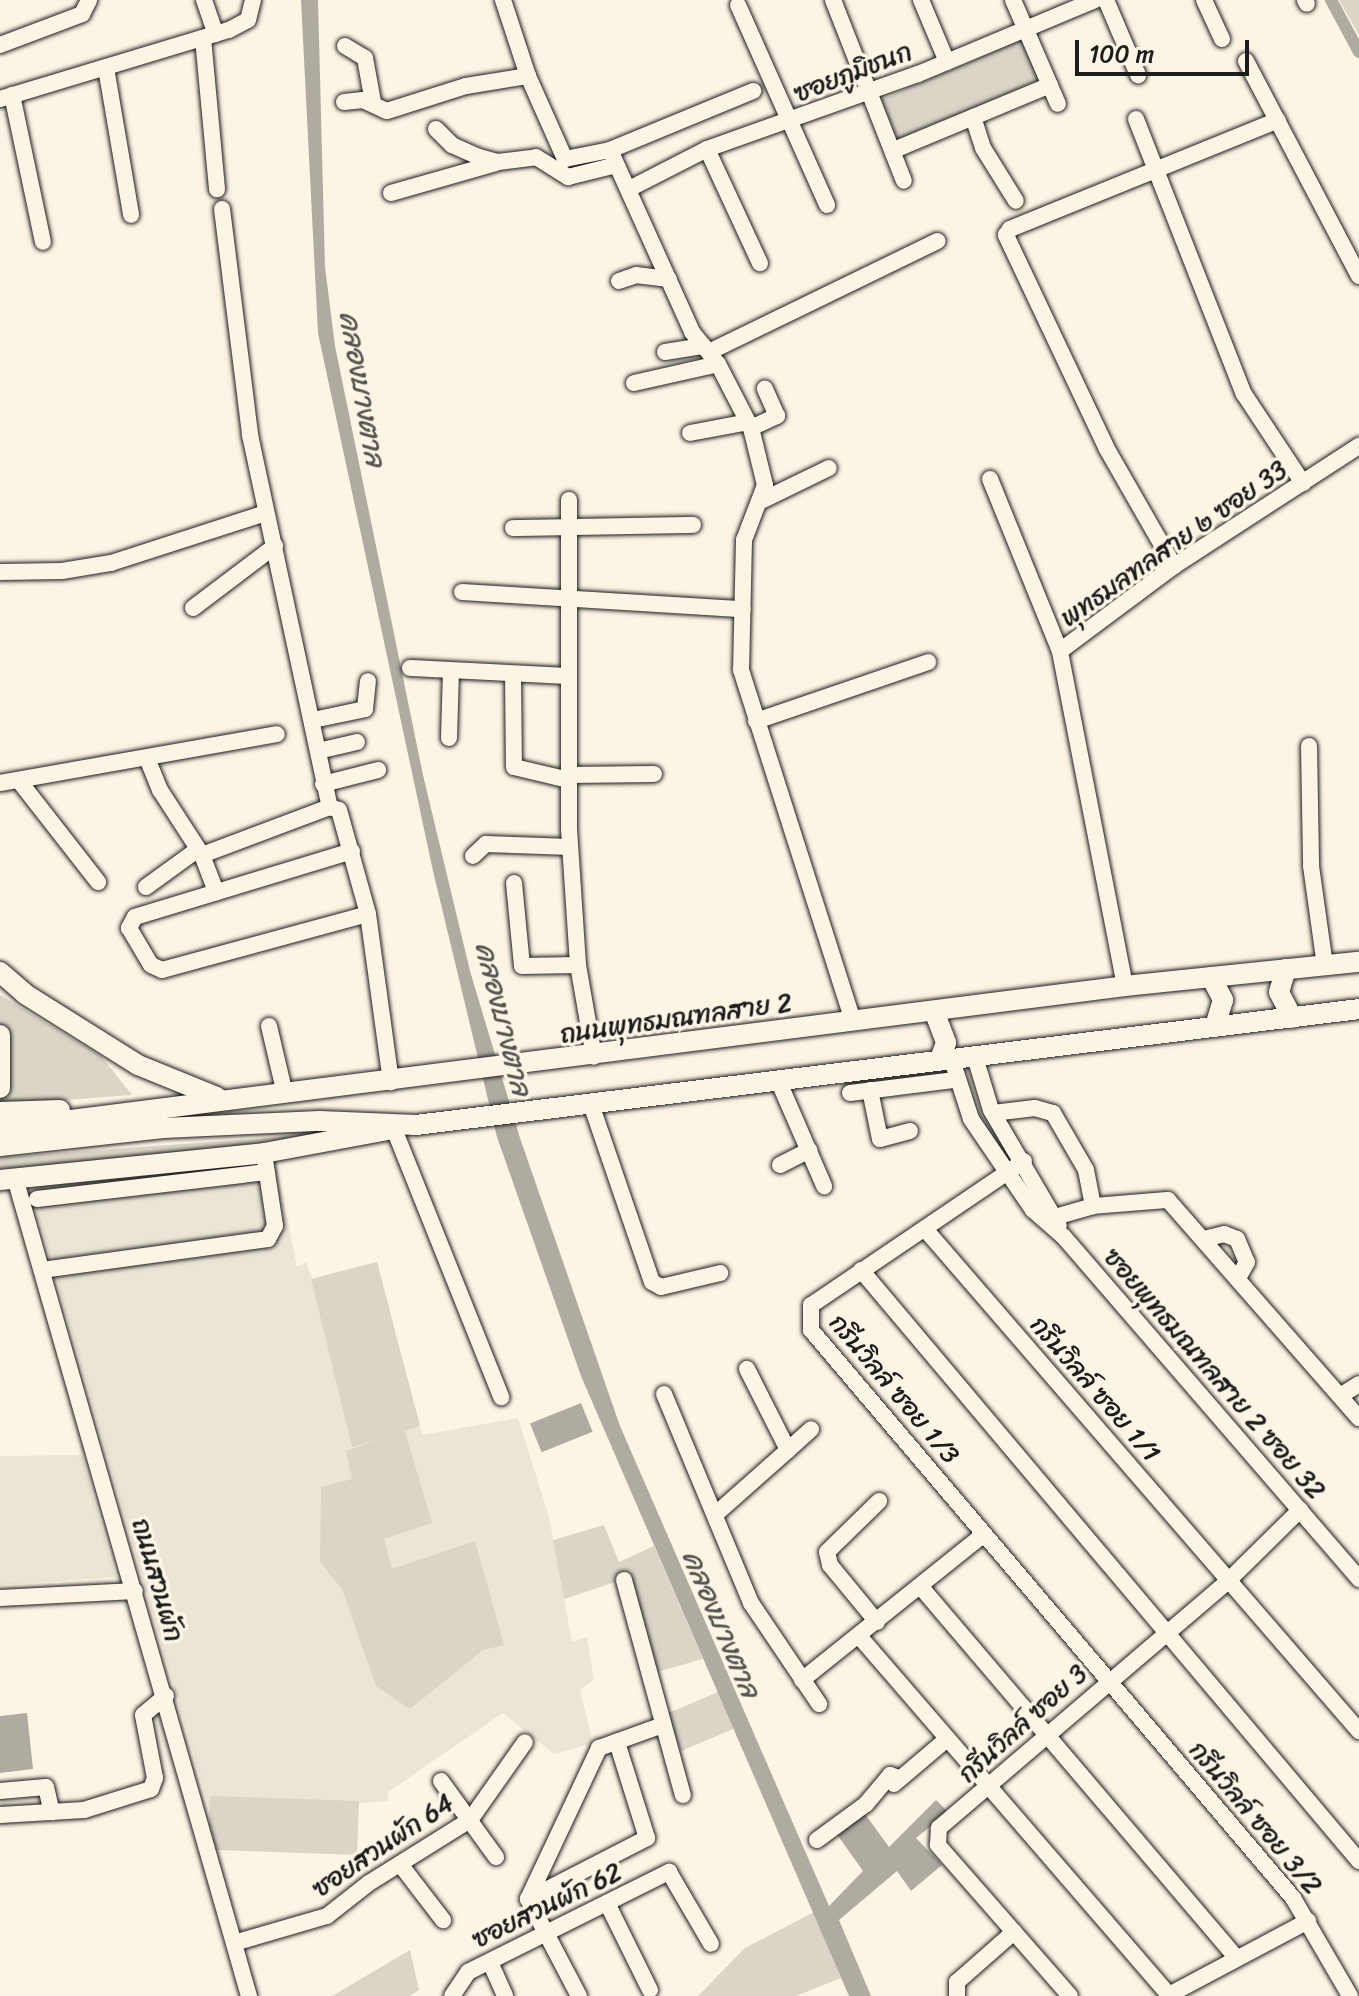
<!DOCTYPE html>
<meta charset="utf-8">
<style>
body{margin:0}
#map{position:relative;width:1359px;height:1996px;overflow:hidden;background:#fcf5e5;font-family:Sriracha,"Playpen Sans Thai",sans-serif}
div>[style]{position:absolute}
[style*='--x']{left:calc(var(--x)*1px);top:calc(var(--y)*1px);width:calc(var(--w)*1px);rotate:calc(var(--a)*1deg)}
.built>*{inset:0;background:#ebe5d6}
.green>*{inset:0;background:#dbd5c8;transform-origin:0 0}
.water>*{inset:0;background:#b0aba1;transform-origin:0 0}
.canal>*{height:12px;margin:-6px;padding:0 6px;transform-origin:6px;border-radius:6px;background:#b0aba1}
.roads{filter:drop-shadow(0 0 2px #1c1c1c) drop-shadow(0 0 2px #1c1c1c)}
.minor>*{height:16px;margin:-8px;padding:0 8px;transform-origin:8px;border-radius:8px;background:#fcf5e5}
.major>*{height:20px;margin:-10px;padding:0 10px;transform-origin:10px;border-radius:10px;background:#fcf5e5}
span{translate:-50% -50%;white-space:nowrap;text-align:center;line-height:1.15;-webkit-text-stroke:7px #fcf5e5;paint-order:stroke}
.street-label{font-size:26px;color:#1c1c1c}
.water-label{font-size:28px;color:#575551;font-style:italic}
.scale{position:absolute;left:1075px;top:40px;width:174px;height:36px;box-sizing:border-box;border:4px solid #1c1c1c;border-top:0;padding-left:10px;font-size:24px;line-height:28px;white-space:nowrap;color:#1c1c1c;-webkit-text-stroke:6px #fcf5e5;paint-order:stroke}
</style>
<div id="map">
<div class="built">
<i style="clip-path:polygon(276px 1162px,297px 1267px,306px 1262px,312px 1279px,377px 1262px,422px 1435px,518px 1418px,549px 1517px,572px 1642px,587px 1637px,594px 1680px,580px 1690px,593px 1743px,554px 1754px,503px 1713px,388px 1792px,388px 1801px,211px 1814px,32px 1195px,40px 1190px)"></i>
<i style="clip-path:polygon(82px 1455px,116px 1577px,0 1585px,0 1456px)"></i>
</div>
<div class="green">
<i style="clip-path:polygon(1339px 0,1359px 0,1359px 35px)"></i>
<i style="left:1024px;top:39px;width:47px;height:156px;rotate:67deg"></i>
<i style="clip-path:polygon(0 995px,101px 1056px,132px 1095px,0 1105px)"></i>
<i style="clip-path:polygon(308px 1135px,308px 1140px,0 1174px,0 1157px)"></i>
<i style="clip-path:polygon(377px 1262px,420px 1426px,405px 1431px,432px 1523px,384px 1539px,392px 1569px,475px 1541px,504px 1645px,483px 1650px,410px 1709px,376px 1686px,342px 1589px,320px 1562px,321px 1487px,352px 1479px,346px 1451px,378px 1440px,352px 1447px,311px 1279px)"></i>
<i style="clip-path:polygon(604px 1525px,619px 1562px,654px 1546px,703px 1659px,646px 1675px,618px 1581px,564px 1599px,553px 1540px)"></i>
<i style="left:718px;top:1692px;width:40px;height:57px;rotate:67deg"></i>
<i style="left:359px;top:1801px;width:54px;height:149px;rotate:92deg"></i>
<i style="clip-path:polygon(814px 1912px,841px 1978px,796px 1996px,698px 1996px,745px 1948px)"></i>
<i style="clip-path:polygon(410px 1950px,419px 1990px,410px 1996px,332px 1996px)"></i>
</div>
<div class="water">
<i style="clip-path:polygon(301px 0,318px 0,325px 267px,335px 346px,423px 775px,470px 971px,520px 1138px,620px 1426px,829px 1906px,863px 1871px,836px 1833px,865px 1814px,889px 1847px,936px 1800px,948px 1812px,916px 1838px,942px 1865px,911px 1891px,897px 1871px,839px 1920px,871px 1996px,849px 1996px,581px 1376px,497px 1137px,433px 871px,318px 333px)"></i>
<i style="left:581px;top:1403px;width:31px;height:55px;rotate:68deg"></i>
<i style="clip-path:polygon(27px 1713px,33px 1769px,0 1773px,0 1716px)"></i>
</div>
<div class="canal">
<i style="--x:1331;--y:0;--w:59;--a:61.7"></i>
</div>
<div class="roads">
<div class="minor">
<i style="--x:204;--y:0;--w:36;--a:71"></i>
<i style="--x:503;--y:0;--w:80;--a:71.8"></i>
<i style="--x:528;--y:76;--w:91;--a:66"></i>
<i style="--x:565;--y:159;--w:46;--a:-11.3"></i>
<i style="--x:610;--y:150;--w:200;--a:65.7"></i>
<i style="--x:692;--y:332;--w:41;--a:50.9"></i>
<i style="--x:718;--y:364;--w:72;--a:62.7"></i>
<i style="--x:751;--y:428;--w:59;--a:76.2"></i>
<i style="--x:765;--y:485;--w:59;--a:110.9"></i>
<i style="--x:744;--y:540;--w:130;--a:91.3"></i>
<i style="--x:741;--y:670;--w:368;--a:72.3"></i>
<i style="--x:833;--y:0;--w:194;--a:68.6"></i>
<i style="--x:921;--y:0;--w:67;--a:67.2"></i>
<i style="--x:1013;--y:0;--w:113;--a:66.6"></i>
<i style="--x:1106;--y:0;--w:82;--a:66.9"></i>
<i style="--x:1204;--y:0;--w:43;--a:65.2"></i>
<i style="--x:1305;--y:0;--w:4;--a:63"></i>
<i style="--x:738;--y:5;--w:219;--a:66"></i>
<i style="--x:203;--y:38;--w:152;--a:84.7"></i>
<i style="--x:0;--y:45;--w:88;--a:-20.7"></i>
<i style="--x:82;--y:14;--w:16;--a:-63"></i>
<i style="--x:345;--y:46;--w:23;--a:31"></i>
<i style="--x:365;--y:58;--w:45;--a:79.7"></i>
<i style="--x:1246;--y:61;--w:243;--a:62.3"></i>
<i style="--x:106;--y:68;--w:149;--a:80.3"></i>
<i style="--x:12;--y:95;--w:150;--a:78.1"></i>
<i style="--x:0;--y:99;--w:239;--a:-16.8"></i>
<i style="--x:229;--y:30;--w:21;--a:-28"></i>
<i style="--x:248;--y:20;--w:21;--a:-76"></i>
<i style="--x:344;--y:102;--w:19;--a:-6"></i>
<i style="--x:363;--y:100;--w:26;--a:25"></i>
<i style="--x:387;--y:111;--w:83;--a:-17.6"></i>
<i style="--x:466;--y:86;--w:63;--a:-9.2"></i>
<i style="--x:973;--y:117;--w:33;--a:72"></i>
<i style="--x:983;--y:148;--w:62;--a:58.1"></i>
<i style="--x:1136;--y:119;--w:295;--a:68.6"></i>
<i style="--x:1244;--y:394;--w:107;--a:56.5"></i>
<i style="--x:436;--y:129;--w:23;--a:45"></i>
<i style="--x:452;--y:145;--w:30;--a:24"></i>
<i style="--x:479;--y:157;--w:20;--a:15"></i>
<i style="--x:498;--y:162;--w:38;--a:-7"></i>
<i style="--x:536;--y:157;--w:38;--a:32"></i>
<i style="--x:568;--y:177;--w:49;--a:-14"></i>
<i style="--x:707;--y:149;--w:126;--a:65.1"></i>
<i style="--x:610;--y:150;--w:155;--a:-22.4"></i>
<i style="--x:894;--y:150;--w:169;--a:-22.6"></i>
<i style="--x:629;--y:189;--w:88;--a:-27.1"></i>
<i style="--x:707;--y:149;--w:224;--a:-19.6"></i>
<i style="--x:918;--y:74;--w:192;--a:-22.7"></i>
<i style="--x:391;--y:193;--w:109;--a:-15.9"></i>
<i style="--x:222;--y:209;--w:228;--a:82.9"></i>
<i style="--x:250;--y:435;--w:381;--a:77.9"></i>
<i style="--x:619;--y:281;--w:18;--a:-19"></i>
<i style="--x:636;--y:275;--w:33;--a:7"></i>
<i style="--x:665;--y:352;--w:39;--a:-9"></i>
<i style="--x:709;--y:352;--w:254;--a:-25.9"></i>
<i style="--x:634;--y:383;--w:86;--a:-12.7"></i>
<i style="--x:751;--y:428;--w:29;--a:-25"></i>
<i style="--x:777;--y:416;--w:30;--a:-114"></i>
<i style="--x:690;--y:433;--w:59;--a:-10.7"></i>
<i style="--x:990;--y:479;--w:186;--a:67.9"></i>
<i style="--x:569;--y:500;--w:329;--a:90"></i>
<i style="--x:569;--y:829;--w:136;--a:86.2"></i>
<i style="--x:578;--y:965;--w:93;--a:80.1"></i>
<i style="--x:763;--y:500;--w:73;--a:-25.9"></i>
<i style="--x:513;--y:528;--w:180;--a:-1"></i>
<i style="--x:1174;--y:566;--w:135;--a:-119.8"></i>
<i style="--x:1107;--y:449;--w:237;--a:-115.3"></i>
<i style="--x:1006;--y:235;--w:7;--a:-56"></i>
<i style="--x:1010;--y:229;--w:289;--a:-22.1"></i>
<i style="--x:0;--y:572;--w:62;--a:-0.9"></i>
<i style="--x:62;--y:571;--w:50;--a:-9.3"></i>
<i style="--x:111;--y:563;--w:163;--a:-17.9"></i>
<i style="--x:462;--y:592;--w:281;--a:3.5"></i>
<i style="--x:193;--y:608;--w:103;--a:-37.1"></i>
<i style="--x:410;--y:668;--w:159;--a:2.9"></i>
<i style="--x:513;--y:675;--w:92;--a:89.4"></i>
<i style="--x:514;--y:767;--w:57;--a:13.3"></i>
<i style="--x:313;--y:720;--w:53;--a:-11.9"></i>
<i style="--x:365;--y:709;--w:28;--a:-84"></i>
<i style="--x:756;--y:721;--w:182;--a:-18.9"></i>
<i style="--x:449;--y:738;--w:67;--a:-88.3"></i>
<i style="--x:1309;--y:746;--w:120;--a:89"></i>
<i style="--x:1311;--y:866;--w:100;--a:82"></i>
<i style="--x:318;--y:751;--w:40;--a:-13"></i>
<i style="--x:147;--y:758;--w:35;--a:68"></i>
<i style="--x:160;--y:790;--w:77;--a:57.1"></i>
<i style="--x:202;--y:855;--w:40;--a:69"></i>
<i style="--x:569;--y:775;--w:85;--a:-0.7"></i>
<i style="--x:20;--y:782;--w:127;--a:52"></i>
<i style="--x:0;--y:783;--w:281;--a:-10"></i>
<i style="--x:323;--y:784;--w:57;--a:-14.3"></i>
<i style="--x:352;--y:851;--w:227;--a:163.1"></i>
<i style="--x:135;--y:917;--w:13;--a:119"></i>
<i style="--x:129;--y:928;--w:43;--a:59.3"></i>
<i style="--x:151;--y:965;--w:12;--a:24"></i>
<i style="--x:162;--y:970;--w:213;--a:-15.2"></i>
<i style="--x:202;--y:855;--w:137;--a:-20.6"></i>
<i style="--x:330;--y:807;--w:9;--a:18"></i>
<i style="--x:339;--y:810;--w:108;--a:74.4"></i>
<i style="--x:368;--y:914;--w:170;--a:82.2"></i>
<i style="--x:473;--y:856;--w:18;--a:-43"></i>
<i style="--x:486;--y:844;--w:84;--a:2"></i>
<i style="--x:514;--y:883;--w:83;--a:84.5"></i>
<i style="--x:522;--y:966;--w:56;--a:-1"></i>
<i style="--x:146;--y:887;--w:63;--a:-36"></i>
<i style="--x:1125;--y:986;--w:341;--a:-101"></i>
<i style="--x:1060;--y:651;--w:142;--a:-36.7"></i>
<i style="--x:1174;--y:566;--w:221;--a:-33"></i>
<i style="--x:269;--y:1026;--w:70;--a:76.8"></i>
<i style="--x:975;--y:1057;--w:55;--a:73.2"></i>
<i style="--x:991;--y:1110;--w:134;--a:59.6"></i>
<i style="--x:952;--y:1060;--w:62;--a:72.1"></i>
<i style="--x:971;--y:1119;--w:110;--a:55.7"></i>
<i style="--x:1033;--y:1210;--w:41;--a:41.1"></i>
<i style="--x:1064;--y:1237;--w:452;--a:49.2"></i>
<i style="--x:778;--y:1080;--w:116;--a:66.5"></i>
<i style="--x:870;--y:1090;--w:50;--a:78.5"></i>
<i style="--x:880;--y:1139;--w:31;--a:-15"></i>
<i style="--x:850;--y:1093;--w:106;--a:-7.1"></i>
<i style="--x:591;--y:1104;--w:188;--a:71.1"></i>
<i style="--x:652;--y:1282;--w:10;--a:29"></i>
<i style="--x:661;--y:1287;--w:61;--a:-13.3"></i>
<i style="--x:993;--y:1113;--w:42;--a:-6.8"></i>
<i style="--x:1035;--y:1108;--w:19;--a:16"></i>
<i style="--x:1053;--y:1113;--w:66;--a:59.9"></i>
<i style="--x:1086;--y:1170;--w:37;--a:79"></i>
<i style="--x:394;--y:1129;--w:289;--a:68.2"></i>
<i style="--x:1024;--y:1161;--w:257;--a:145.9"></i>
<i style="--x:811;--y:1305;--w:25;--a:90"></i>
<i style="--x:811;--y:1330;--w:745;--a:49.68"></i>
<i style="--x:1293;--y:1898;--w:113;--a:59.8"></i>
<i style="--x:780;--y:1165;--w:33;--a:-27"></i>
<i style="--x:15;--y:1178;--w:851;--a:74.04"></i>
<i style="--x:37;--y:1199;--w:231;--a:-6.7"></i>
<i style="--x:1055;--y:1217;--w:40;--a:-16"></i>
<i style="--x:1093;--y:1206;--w:75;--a:-4.6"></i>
<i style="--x:1168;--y:1200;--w:290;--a:48.8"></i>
<i style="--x:925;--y:1229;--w:664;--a:49.16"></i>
<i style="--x:1204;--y:1239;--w:21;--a:-14"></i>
<i style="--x:1224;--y:1234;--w:14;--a:21"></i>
<i style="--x:1237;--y:1239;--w:25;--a:67"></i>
<i style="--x:1247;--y:1262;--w:18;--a:119"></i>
<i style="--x:42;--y:1270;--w:228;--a:-7.8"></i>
<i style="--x:268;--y:1239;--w:15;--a:-62"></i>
<i style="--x:275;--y:1226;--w:74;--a:-98.6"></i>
<i style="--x:861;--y:1270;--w:773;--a:49.88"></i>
<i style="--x:664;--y:1394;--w:226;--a:67.4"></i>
<i style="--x:751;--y:1603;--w:122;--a:56"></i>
<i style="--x:1340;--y:1396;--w:22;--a:-32"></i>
<i style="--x:788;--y:1450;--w:31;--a:-42"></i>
<i style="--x:717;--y:1513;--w:95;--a:-41.6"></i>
<i style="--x:788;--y:1450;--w:91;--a:-116.8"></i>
<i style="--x:624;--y:1580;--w:223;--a:74.7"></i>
<i style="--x:920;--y:1586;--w:489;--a:49.6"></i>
<i style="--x:0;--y:1598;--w:135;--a:-3"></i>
<i style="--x:877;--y:1622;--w:74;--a:-129.5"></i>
<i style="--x:830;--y:1565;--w:13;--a:-103"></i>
<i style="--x:827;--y:1552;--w:73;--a:-44.4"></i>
<i style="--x:859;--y:1636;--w:474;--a:49.2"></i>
<i style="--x:802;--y:1680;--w:233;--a:-38.7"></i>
<i style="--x:441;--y:1781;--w:94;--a:54.1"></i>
<i style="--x:894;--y:1784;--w:70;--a:-40.3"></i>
<i style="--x:0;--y:1791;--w:46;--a:-5"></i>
<i style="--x:46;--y:1787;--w:26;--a:77"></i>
<i style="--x:0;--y:1815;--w:84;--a:-3.4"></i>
<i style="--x:84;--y:1810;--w:70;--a:-17.4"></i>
<i style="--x:151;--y:1789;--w:12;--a:-70"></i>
<i style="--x:155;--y:1778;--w:64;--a:-100.8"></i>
<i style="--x:143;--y:1715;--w:30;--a:-40"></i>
<i style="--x:817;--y:1840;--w:61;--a:-36.3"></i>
<i style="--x:866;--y:1804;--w:38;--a:-50"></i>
<i style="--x:890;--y:1775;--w:9;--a:18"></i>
<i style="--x:400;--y:1864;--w:71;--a:52.5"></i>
<i style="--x:528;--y:1899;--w:134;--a:-27.1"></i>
<i style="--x:647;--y:1838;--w:101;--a:-107.4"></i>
<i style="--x:607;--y:1903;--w:97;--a:63.7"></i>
<i style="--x:234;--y:1943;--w:97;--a:-16.2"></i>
<i style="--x:327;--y:1916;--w:53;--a:-38.2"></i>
<i style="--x:369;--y:1883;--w:119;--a:-32"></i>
<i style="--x:470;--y:1820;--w:95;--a:-54.8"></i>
<i style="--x:490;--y:1962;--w:37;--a:66"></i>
<i style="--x:452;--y:1996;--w:29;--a:-56"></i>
<i style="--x:468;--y:1972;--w:225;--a:-26.5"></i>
<i style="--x:669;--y:1872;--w:83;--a:59.7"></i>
<i style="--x:579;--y:1996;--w:110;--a:-117.7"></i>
<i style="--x:528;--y:1899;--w:167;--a:-64.8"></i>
<i style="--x:599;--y:1748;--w:65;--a:-19.8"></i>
<i style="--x:957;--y:1996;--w:14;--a:-90"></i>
<i style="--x:957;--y:1982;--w:76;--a:-41.3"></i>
<i style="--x:1070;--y:1996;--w:201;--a:-131.2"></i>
<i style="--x:938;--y:1845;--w:17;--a:-87"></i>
<i style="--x:939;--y:1828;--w:382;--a:-40.5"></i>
<i style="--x:1229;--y:1580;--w:100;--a:-44.6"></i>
<i style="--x:1167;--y:1996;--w:160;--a:-28"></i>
</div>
<div class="major">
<i style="--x:1286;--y:969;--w:24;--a:107"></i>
<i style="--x:1279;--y:992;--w:29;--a:63"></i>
<i style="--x:0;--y:972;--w:33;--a:41"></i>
<i style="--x:25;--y:994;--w:133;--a:32.1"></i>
<i style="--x:138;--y:1065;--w:85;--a:22.1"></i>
<i style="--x:1211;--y:977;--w:26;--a:62"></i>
<i style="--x:1223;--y:1000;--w:28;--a:107"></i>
<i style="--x:934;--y:1011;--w:34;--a:69"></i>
<i style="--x:946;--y:1043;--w:19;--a:111"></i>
<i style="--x:0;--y:1035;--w:53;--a:90"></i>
<i style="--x:0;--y:1112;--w:60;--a:-1.9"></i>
<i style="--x:0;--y:1129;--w:1134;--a:-7.24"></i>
<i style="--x:1125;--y:986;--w:235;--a:-5.9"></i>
<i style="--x:0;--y:1146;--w:164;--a:-6.3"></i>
<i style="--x:163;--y:1128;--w:157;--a:-2.6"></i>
<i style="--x:320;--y:1121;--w:96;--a:2.4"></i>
<i style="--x:416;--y:1125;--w:950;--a:-7.01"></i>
<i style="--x:0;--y:1180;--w:265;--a:-5.8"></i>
<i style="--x:264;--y:1153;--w:126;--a:-10.5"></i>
</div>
</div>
<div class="street-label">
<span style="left:853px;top:73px;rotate:-21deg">ซอยภูมิชนก</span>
<span style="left:1174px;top:544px;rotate:-35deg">พุทธมลฑลสาย ๒ ซอย 33</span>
<span style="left:676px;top:1019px;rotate:-8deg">ถนนพุทธมณฑลสาย 2</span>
<span style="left:1214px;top:1374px;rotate:49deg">ซอยพุทธมณฑลสาย 2 ซอย 32</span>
<span style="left:894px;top:1389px;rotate:50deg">กรีนวิลล์ ซอย 1/3</span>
<span style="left:1095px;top:1389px;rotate:49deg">กรีนวิลล์ ซอย 1/1</span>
<span style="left:157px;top:1580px;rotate:74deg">ถนนสวนผัก</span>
<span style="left:1023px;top:1724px;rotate:-42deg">กรีนวิลล์ ซอย 3</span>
<span style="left:1255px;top:1818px;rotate:50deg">กรีนวิลล์ ซอย 3/2</span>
<span style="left:383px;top:1846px;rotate:-34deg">ซอยสวนผัก 64</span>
<span style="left:547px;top:1906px;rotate:-26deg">ซอยสวนผัก 62</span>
</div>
<div class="water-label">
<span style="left:362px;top:389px;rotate:80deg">คลองบางตาล</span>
<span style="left:503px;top:1019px;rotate:76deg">คลองบางตาล</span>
<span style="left:721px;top:1624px;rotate:67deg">คลองบางตาล</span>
</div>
<div class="scale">100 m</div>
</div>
